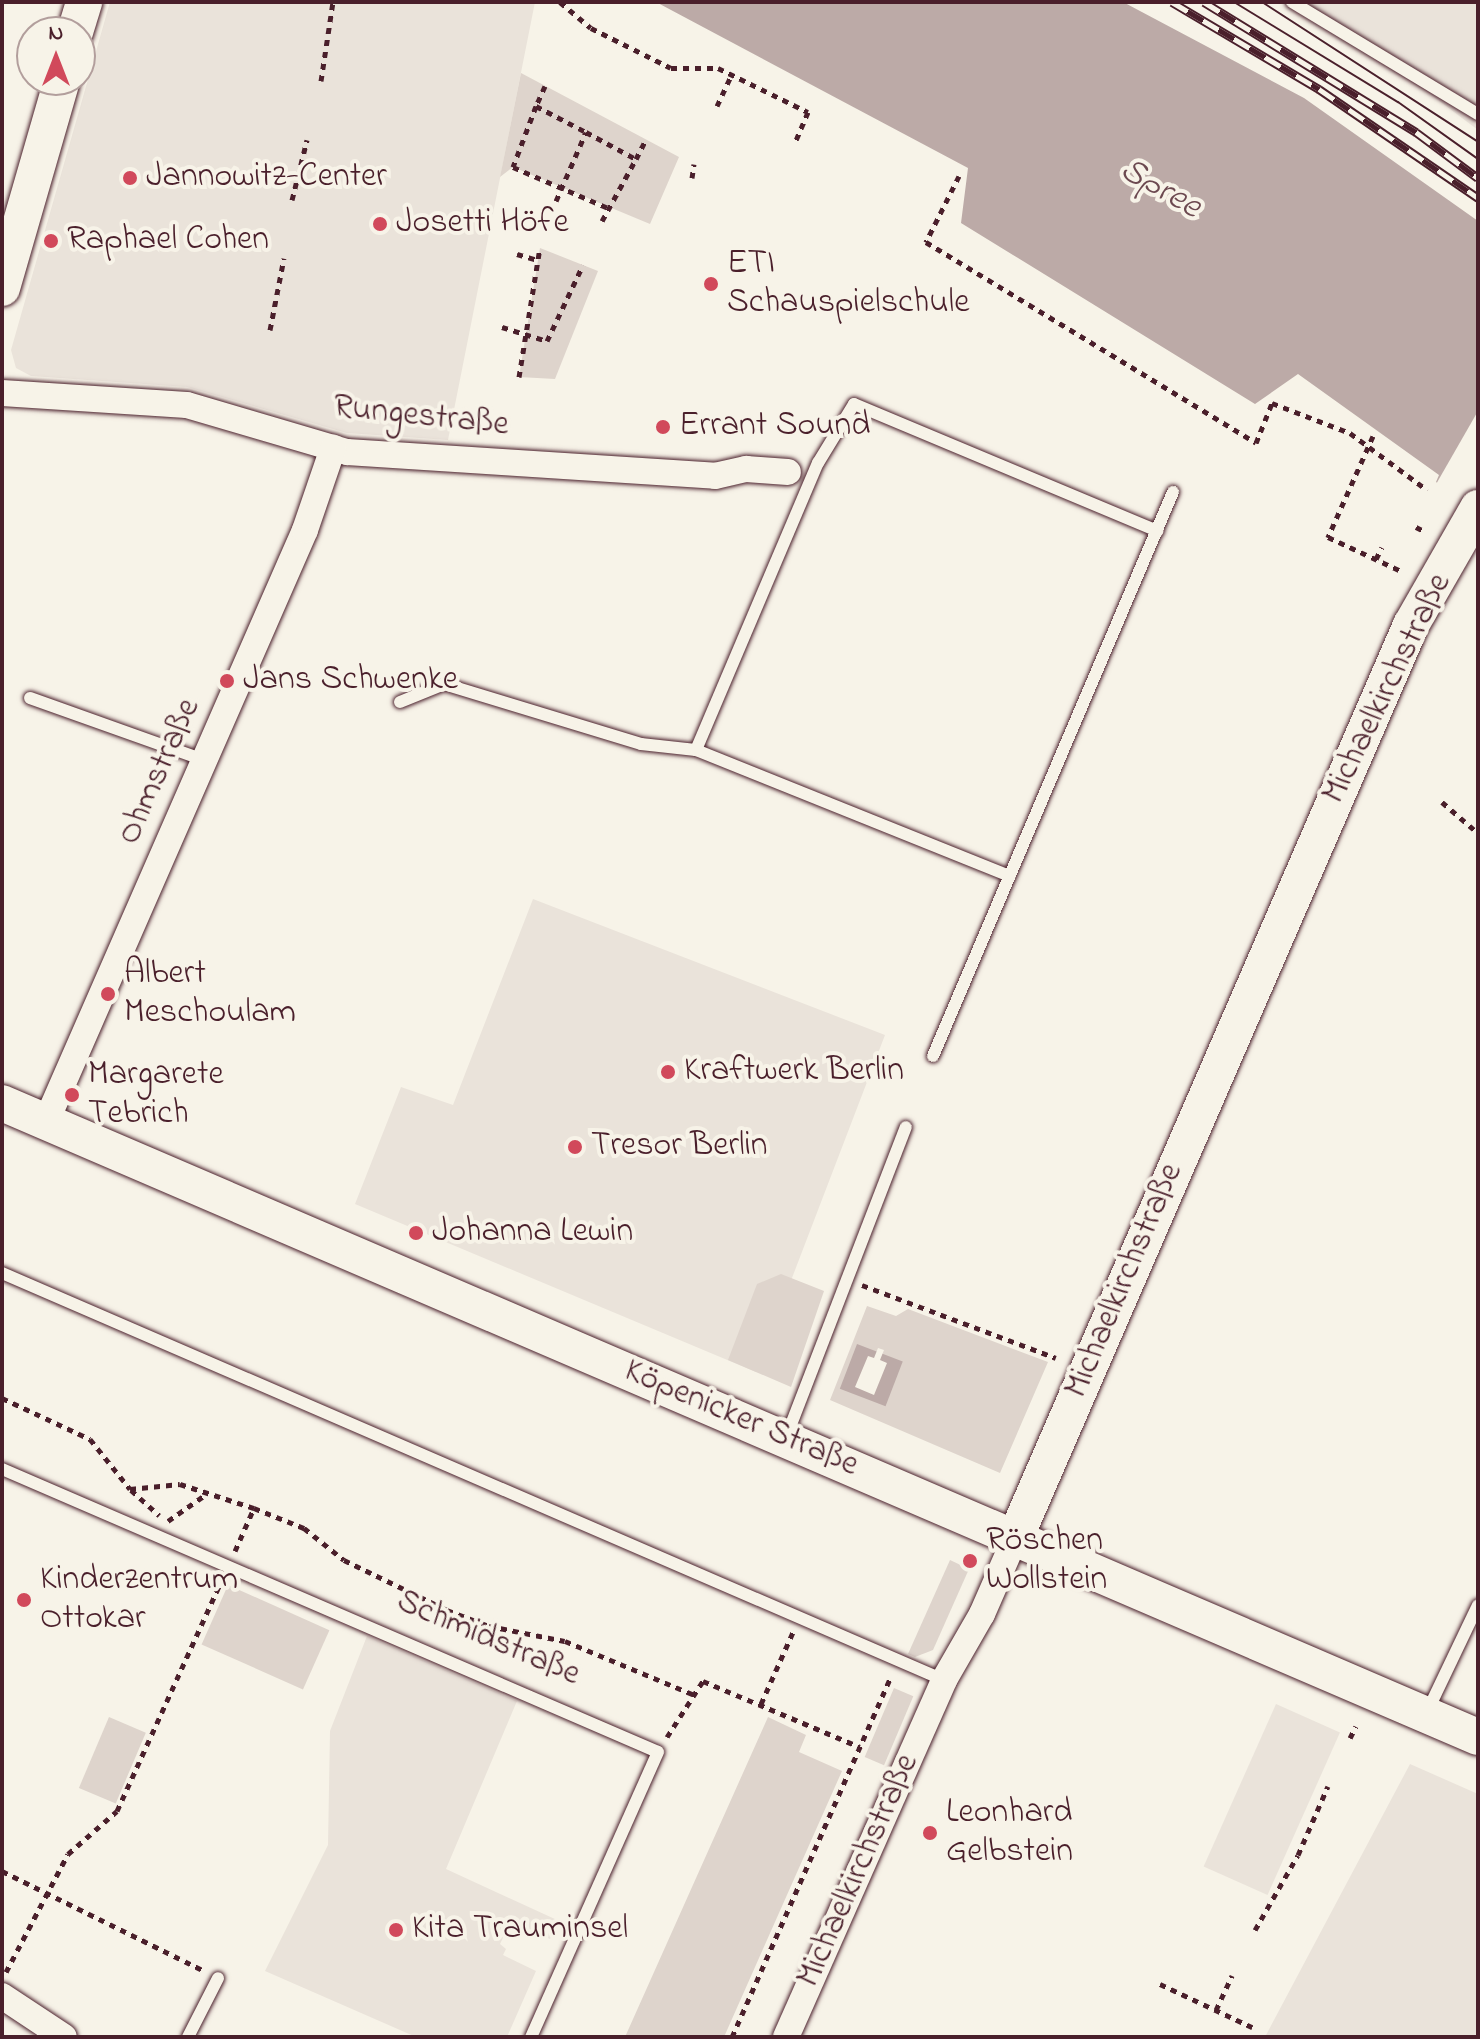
<!DOCTYPE html>
<meta charset="utf-8">
<style>
body{margin:0}
#map{position:relative;width:1480px;height:2039px;overflow:hidden;background:#f7f3e8;font-family:"Indie Flower",sans-serif}
div>[style]{position:absolute}
[style*='--x']{left:calc(var(--x)*1px);top:calc(var(--y)*1px);width:calc(var(--w)*1px);rotate:calc(var(--a)*1deg)}
.built>*{inset:0;background:#eae3da;transform-origin:0 0}
.green>*{inset:0;background:#ded4cc;transform-origin:0 0}
.water>*{inset:0;background:#bcaaa7;transform-origin:0 0}
.pier>*{inset:0;background:#f7f3e8}
.path>*{height:5px;margin-top:-2.5px;transform-origin:0;background:repeating-linear-gradient(90deg,#4a1f2b 0 6px,transparent 0 12px)}
.roads{filter:drop-shadow(0 0 2px #4a1f2b) drop-shadow(0 0 2px #4a1f2b)}
.lane>*{height:12px;margin:-6px;padding:0 6px;transform-origin:6px;border-radius:6px;background:#f7f3e8}
.street>*{height:26px;margin:-13px;padding:0 13px;transform-origin:13px;border-radius:13px;background:#f7f3e8}
.secondary>*{height:36px;margin:-18px;padding:0 18px;transform-origin:18px;border-radius:18px;background:#f7f3e8}
.tram>*{height:2px;margin:-1px;padding:0 1px;transform-origin:1px;border-radius:1px;background:#4a1f2b}
.rail>*{height:9px;margin-top:-4.5px;transform-origin:0;background:repeating-linear-gradient(90deg,#f7f3e8 0 18px,#4a1f2b 0 36px);box-sizing:border-box;border-block:2px solid #4a1f2b}
.dots>*{width:22px;height:22px;translate:-50% -50%;box-sizing:border-box;border:4px solid #f7f3e8;border-radius:50%}
span{translate:-50% -50%;white-space:nowrap;text-align:center;line-height:1.15;-webkit-text-stroke:8px #f7f3e8;paint-order:stroke}
.poi-label{font-size:34px;color:#4a1f2b}
.left{translate:0 -50%;text-align:left}
.street-label{font-size:34px;color:#4a1f2b}
.water-label{font-size:36px;color:#6c4950;font-style:italic}
.frame{position:absolute;inset:0;border:4px solid #4a1f2b;pointer-events:none}
.north{position:absolute;left:16px;top:16px;width:80px;height:80px;box-sizing:border-box;background:#f7f3e8;border:2px solid #b29e9c;border-radius:50%;rotate:0deg;font-size:22px;font-weight:700;line-height:32px;text-align:center;color:#4a1f2b}
.north::after{content:'';display:block;margin:auto;width:28px;height:36px;background:#d1495b;clip-path:polygon(50% 0,100% 100%,50% 72%,0 100%)}
</style>
<div id="map">
<div class="built">
<i style="clip-path:polygon(110px 2px,535px 2px,448px 440px,347px 433px,187px 387px,31px 376px,16px 368px,11px 350px)"></i>
<i style="clip-path:polygon(1281px 2px,1478px 2px,1478px 130px,1426px 91px)"></i>
<i style="clip-path:polygon(533px 899px,885px 1035px,756px 1372px,355px 1204px,401px 1087px,453px 1105px)"></i>
<i style="clip-path:polygon(367px 1636px,517px 1701px,446px 1869px,557px 1920px,550px 1939px,511px 1921px,500px 1944px,506px 1949px,503px 1955px,536px 1971px,507px 2037px,416px 2037px,265px 1971px,328px 1845px,330px 1731px)"></i>
<i style="left:1276px;top:1704px;width:70px;height:178px;rotate:24deg"></i>
<i style="clip-path:polygon(1410px 1764px,1478px 1794px,1478px 2037px,1265px 2037px)"></i>
</div>
<div class="green">
<i style="clip-path:polygon(521px 73px,679px 157px,650px 224px,513px 167px,500px 177px)"></i>
<i style="clip-path:polygon(540px 248px,598px 271px,555px 379px,519px 377px)"></i>
<i style="clip-path:polygon(781px 1274px,824px 1291px,791px 1387px,728px 1360px,757px 1284px)"></i>
<i style="clip-path:polygon(867px 1306px,896px 1316px,908px 1309px,1048px 1362px,1000px 1473px,830px 1400px)"></i>
<i style="clip-path:polygon(950px 1560px,969px 1569px,933px 1650px,915px 1657px,908px 1654px)"></i>
<i style="left:228px;top:1585px;width:111px;height:65px;rotate:24deg"></i>
<i style="left:894px;top:1688px;width:21px;height:75px;rotate:23deg"></i>
<i style="left:109px;top:1717px;width:40px;height:77px;rotate:23deg"></i>
<i style="clip-path:polygon(768px 1717px,806px 1735px,799px 1752px,842px 1771px,724px 2037px,625px 2037px)"></i>
</div>
<div class="water">
<i style="clip-path:polygon(656px 2px,1123px 2px,1304px 98px,1478px 221px,1478px 513px,1436px 482px,1439px 475px,1298px 374px,1255px 404px,961px 223px,968px 168px)"></i>
<i style="left:857px;top:1344px;width:49px;height:48px;rotate:21deg"></i>
</div>
<div class="pier">
<i style="clip-path:polygon(1478px 411px,1478px 517px,1435px 486px)"></i>
<i style="clip-path:polygon(878px 1348px,884px 1350px,880px 1360px,887px 1363px,874px 1395px,855px 1387px,868px 1356px,874px 1358px)"></i>
</div>
<div class="path">
<i style="--x:560;--y:2;--w:40;--a:40"></i>
<i style="--x:591;--y:28;--w:89;--a:26.6"></i>
<i style="--x:671;--y:68;--w:47;--a:0"></i>
<i style="--x:718;--y:68;--w:100;--a:26.1"></i>
<i style="--x:808;--y:112;--w:34;--a:113"></i>
<i style="--x:321;--y:81;--w:80;--a:-81.4"></i>
<i style="--x:545;--y:86;--w:22;--a:114"></i>
<i style="--x:536;--y:106;--w:56;--a:27.5"></i>
<i style="--x:586;--y:132;--w:57;--a:28.4"></i>
<i style="--x:636;--y:159;--w:22;--a:-63"></i>
<i style="--x:536;--y:106;--w:65;--a:110.7"></i>
<i style="--x:513;--y:167;--w:103;--a:23.3"></i>
<i style="--x:717;--y:106;--w:35;--a:-65"></i>
<i style="--x:959;--y:176;--w:74;--a:116.6"></i>
<i style="--x:926;--y:242;--w:386;--a:31.3"></i>
<i style="--x:1256;--y:443;--w:43;--a:-68.2"></i>
<i style="--x:1272;--y:403;--w:84;--a:21"></i>
<i style="--x:1350;--y:433;--w:96;--a:36.5"></i>
<i style="--x:692;--y:178;--w:14;--a:-82"></i>
<i style="--x:292;--y:200;--w:62;--a:-76"></i>
<i style="--x:556;--y:201;--w:75;--a:-66.5"></i>
<i style="--x:602;--y:221;--w:71;--a:-61.3"></i>
<i style="--x:517;--y:254;--w:22;--a:16"></i>
<i style="--x:502;--y:327;--w:47;--a:17.3"></i>
<i style="--x:547;--y:341;--w:84;--a:-64.7"></i>
<i style="--x:270;--y:330;--w:73;--a:-79"></i>
<i style="--x:519;--y:377;--w:131;--a:-80.8"></i>
<i style="--x:1373;--y:436;--w:111;--a:114"></i>
<i style="--x:1328;--y:537;--w:83;--a:25"></i>
<i style="--x:1416;--y:527;--w:9;--a:27"></i>
<i style="--x:1376;--y:559;--w:13;--a:-63"></i>
<i style="--x:1442;--y:802;--w:48;--a:40.7"></i>
<i style="--x:862;--y:1285;--w:207;--a:20.6"></i>
<i style="--x:2;--y:1398;--w:97;--a:25"></i>
<i style="--x:90;--y:1439;--w:64;--a:51.3"></i>
<i style="--x:130;--y:1489;--w:50;--a:-5.7"></i>
<i style="--x:180;--y:1484;--w:78;--a:18"></i>
<i style="--x:254;--y:1508;--w:54;--a:21.8"></i>
<i style="--x:304;--y:1528;--w:51;--a:38.7"></i>
<i style="--x:344;--y:1560;--w:114;--a:25.9"></i>
<i style="--x:447;--y:1610;--w:45;--a:20.9"></i>
<i style="--x:489;--y:1626;--w:77;--a:11.2"></i>
<i style="--x:565;--y:1641;--w:141;--a:22.6"></i>
<i style="--x:131;--y:1490;--w:38;--a:42"></i>
<i style="--x:168;--y:1521;--w:45;--a:-35.1"></i>
<i style="--x:235;--y:1551;--w:47;--a:-66.2"></i>
<i style="--x:761;--y:1704;--w:79;--a:-66"></i>
<i style="--x:667;--y:1737;--w:67;--a:-57.3"></i>
<i style="--x:703;--y:1681;--w:170;--a:22.8"></i>
<i style="--x:1350;--y:1738;--w:13;--a:-63"></i>
<i style="--x:2;--y:1871;--w:223;--a:26.3"></i>
<i style="--x:1255;--y:1930;--w:86;--a:-60.2"></i>
<i style="--x:1298;--y:1855;--w:75;--a:-66.5"></i>
<i style="--x:6;--y:1972;--w:133;--a:-62.3"></i>
<i style="--x:68;--y:1854;--w:65;--a:-41.3"></i>
<i style="--x:117;--y:1811;--w:252;--a:-65.6"></i>
<i style="--x:1160;--y:1984;--w:102;--a:25.1"></i>
<i style="--x:1216;--y:2010;--w:38;--a:-65"></i>
<i style="--x:732;--y:2037;--w:394;--a:-66.2"></i>
</div>
<div class="roads">
<div class="lane">
<i style="--x:1292;--y:2;--w:217;--a:31.1"></i>
<i style="--x:30;--y:698;--w:185;--a:19.6"></i>
<i style="--x:400;--y:702;--w:48;--a:-22.2"></i>
<i style="--x:444;--y:684;--w:206;--a:16.9"></i>
<i style="--x:641;--y:744;--w:55;--a:6.2"></i>
<i style="--x:696;--y:750;--w:338;--a:21.9"></i>
<i style="--x:696;--y:750;--w:312;--a:-67"></i>
<i style="--x:818;--y:463;--w:69;--a:-58.6"></i>
<i style="--x:854;--y:404;--w:329;--a:22.7"></i>
<i style="--x:933;--y:1056;--w:613;--a:-66.95"></i>
<i style="--x:2;--y:1273;--w:1026;--a:23.37"></i>
<i style="--x:787;--y:1435;--w:330;--a:-68.9"></i>
<i style="--x:2;--y:1469;--w:714;--a:23.34"></i>
<i style="--x:658;--y:1752;--w:312;--a:114"></i>
<i style="--x:1428;--y:1710;--w:116;--a:-64.5"></i>
<i style="--x:188;--y:2037;--w:66;--a:-63"></i>
</div>
<div class="street">
<i style="--x:2;--y:393;--w:185;--a:3.7"></i>
<i style="--x:187;--y:405;--w:167;--a:16.4"></i>
<i style="--x:347;--y:452;--w:369;--a:3.7"></i>
<i style="--x:715;--y:476;--w:32;--a:-13"></i>
<i style="--x:746;--y:469;--w:42;--a:4.1"></i>
<i style="--x:46;--y:1122;--w:646;--a:-66.37"></i>
<i style="--x:305;--y:530;--w:87;--a:-71.1"></i>
<i style="--x:2;--y:1996;--w:74;--a:33.5"></i>
<i style="--x:786;--y:2037;--w:390;--a:-66.1"></i>
<i style="--x:944;--y:1680;--w:76;--a:-60.1"></i>
<i style="--x:982;--y:1614;--w:85;--a:-66.4"></i>
</div>
<div class="secondary">
<i style="--x:75;--y:32;--w:31;--a:-73"></i>
<i style="--x:2;--y:288;--w:216;--a:-73.9"></i>
<i style="--x:2;--y:1103;--w:1606;--a:23.25"></i>
<i style="--x:1016;--y:1536;--w:993;--a:-66.56"></i>
<i style="--x:1411;--y:625;--w:135;--a:-60.2"></i>
</div>
</div>
<div class="tram">
<i style="--x:1234;--y:2;--w:192;--a:31.4"></i>
<i style="--x:1398;--y:102;--w:98;--a:35.5"></i>
<i style="--x:1262;--y:2;--w:257;--a:32.9"></i>
</div>
<div class="rail">
<i style="--x:1172;--y:2;--w:171;--a:30.6"></i>
<i style="--x:1319;--y:89;--w:193;--a:34.4"></i>
<i style="--x:1204;--y:2;--w:249;--a:31.5"></i>
<i style="--x:1416;--y:132;--w:77;--a:36.6"></i>
</div>
<div class="dots">
<i style="left:130px;top:178px;background:#d1495b"></i>
<i style="left:380px;top:224px;background:#d1495b"></i>
<i style="left:51px;top:241px;background:#d1495b"></i>
<i style="left:711px;top:284px;background:#d1495b"></i>
<i style="left:663px;top:427px;background:#d1495b"></i>
<i style="left:227px;top:681px;background:#d1495b"></i>
<i style="left:108px;top:994px;background:#d1495b"></i>
<i style="left:668px;top:1072px;background:#d1495b"></i>
<i style="left:72px;top:1095px;background:#d1495b"></i>
<i style="left:575px;top:1147px;background:#d1495b"></i>
<i style="left:416px;top:1233px;background:#d1495b"></i>
<i style="left:970px;top:1561px;background:#d1495b"></i>
<i style="left:24px;top:1600px;background:#d1495b"></i>
<i style="left:930px;top:1833px;background:#d1495b"></i>
<i style="left:396px;top:1930px;background:#d1495b"></i>
</div>
<div class="poi-label">
<span class="left" style="left:146px;top:178px">Jannowitz-Center</span>
<span class="left" style="left:396px;top:224px">Josetti Höfe</span>
<span class="left" style="left:67px;top:241px">Raphael Cohen</span>
<span class="left" style="left:727px;top:284px">ETI<br>Schauspielschule</span>
<span class="left" style="left:679px;top:427px">Errant Sound</span>
<span class="left" style="left:243px;top:681px">Jans Schwenke</span>
<span class="left" style="left:124px;top:994px">Albert<br>Meschoulam</span>
<span class="left" style="left:684px;top:1072px">Kraftwerk Berlin</span>
<span class="left" style="left:88px;top:1095px">Margarete<br>Tebrich</span>
<span class="left" style="left:591px;top:1147px">Tresor Berlin</span>
<span class="left" style="left:432px;top:1233px">Johanna Lewin</span>
<span class="left" style="left:986px;top:1561px">Röschen<br>Wollstein</span>
<span class="left" style="left:40px;top:1600px">Kinderzentrum<br>Ottokar</span>
<span class="left" style="left:946px;top:1833px">Leonhard<br>Gelbstein</span>
<span class="left" style="left:412px;top:1930px">Kita Trauminsel</span>
</div>
<div class="street-label">
<span style="left:421px;top:417px;rotate:6deg">Rungestraße</span>
<span style="left:1388px;top:689px;rotate:-64deg">Michaelkirchstraße</span>
<span style="left:160px;top:772px;rotate:-66deg">Ohmstraße</span>
<span style="left:1125px;top:1281px;rotate:-67deg">Michaelkirchstraße</span>
<span style="left:741px;top:1419px;rotate:23deg">Köpenicker Straße</span>
<span style="left:488px;top:1639px;rotate:23deg">Schmidstraße</span>
<span style="left:859px;top:1871px;rotate:-66deg">Michaelkirchstraße</span>
</div>
<div class="water-label">
<span style="left:1160px;top:189px;rotate:30deg">Spree</span>
</div>
<div class="frame"></div>
<div class="north">N</div>
</div>
